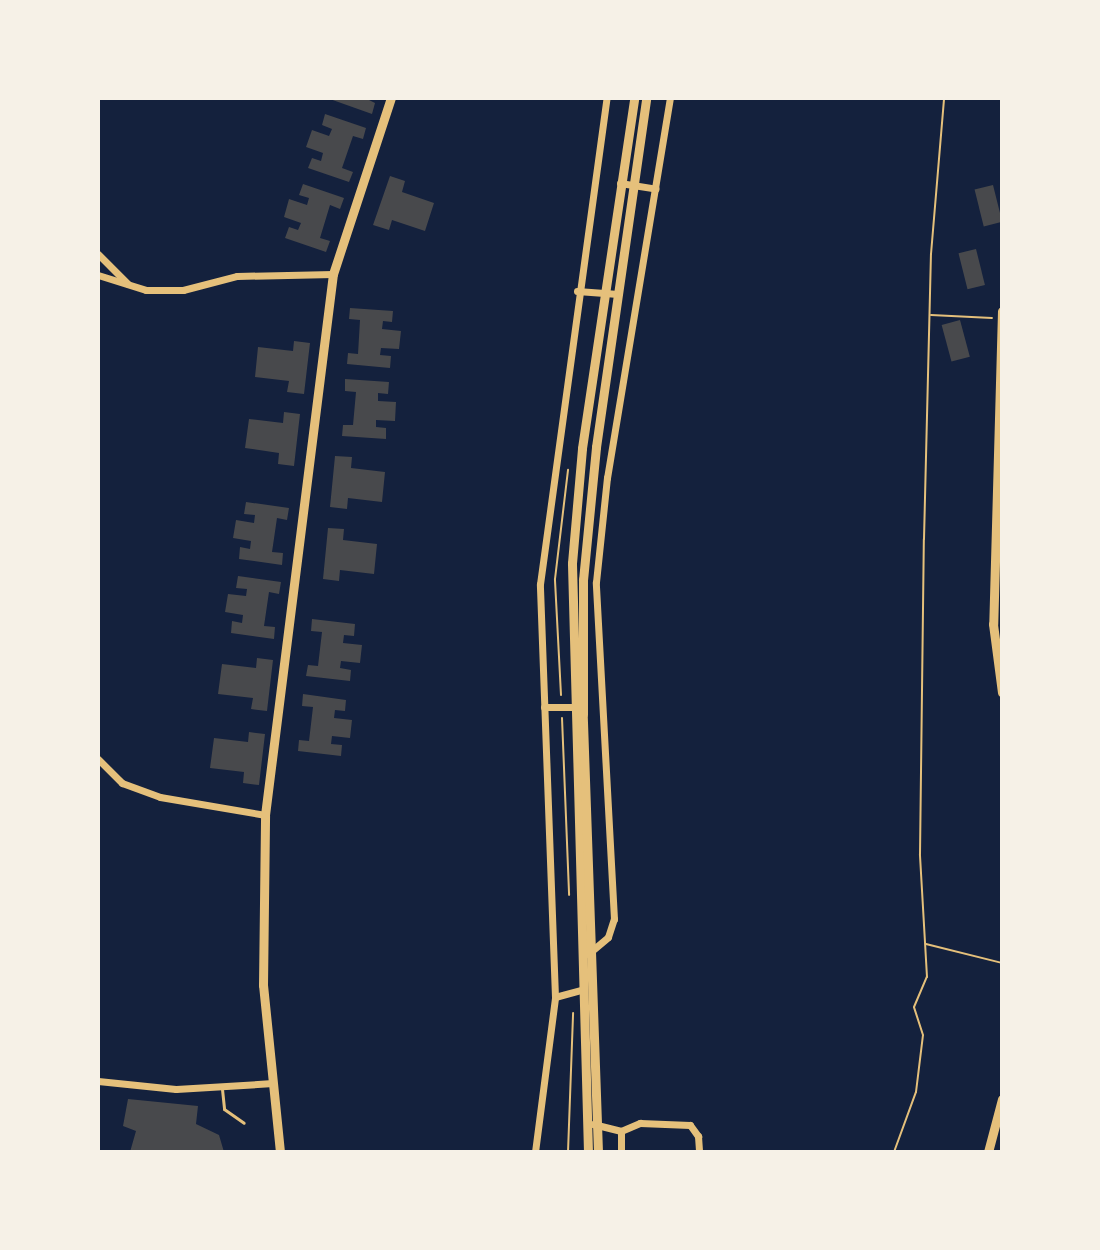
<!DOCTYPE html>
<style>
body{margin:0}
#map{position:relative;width:1100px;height:1250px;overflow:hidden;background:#14213d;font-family:Barlow,sans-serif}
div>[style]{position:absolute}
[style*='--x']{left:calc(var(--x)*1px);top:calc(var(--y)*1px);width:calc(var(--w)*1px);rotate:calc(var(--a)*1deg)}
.building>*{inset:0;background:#48494c;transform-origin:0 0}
.path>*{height:2px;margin:-1px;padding:0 1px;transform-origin:1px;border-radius:1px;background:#e5c07b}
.service>*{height:3px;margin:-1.5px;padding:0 1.5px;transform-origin:1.5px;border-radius:1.5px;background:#e5c07b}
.minor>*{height:7px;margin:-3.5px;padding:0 3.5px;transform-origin:3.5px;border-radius:3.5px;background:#e5c07b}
.tertiary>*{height:9px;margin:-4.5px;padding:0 4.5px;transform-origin:4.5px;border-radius:4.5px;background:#e5c07b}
span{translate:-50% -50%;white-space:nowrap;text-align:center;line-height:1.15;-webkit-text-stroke:6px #f6f1e7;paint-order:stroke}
.frame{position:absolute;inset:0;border:100px solid #f6f1e7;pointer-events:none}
</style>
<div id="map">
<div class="building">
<i style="clip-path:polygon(327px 98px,365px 98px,375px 103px,372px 114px)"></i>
<i style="clip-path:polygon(325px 114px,366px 128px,363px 139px,353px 136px,342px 168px,353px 172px,349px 182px,308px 168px,312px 158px,321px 161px,323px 153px,306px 147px,312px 130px,329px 136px,332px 129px,322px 125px)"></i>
<i style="clip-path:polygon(390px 176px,405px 181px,402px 192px,434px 203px,425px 231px,392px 220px,389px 230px,373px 225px)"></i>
<i style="clip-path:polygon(303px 184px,344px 198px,340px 209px,330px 205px,320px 238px,330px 241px,326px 252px,285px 238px,289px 227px,298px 230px,301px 223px,284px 217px,289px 199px,307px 205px,309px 198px,299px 195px)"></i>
<i style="left:993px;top:185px;width:38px;height:19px;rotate:76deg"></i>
<i style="left:976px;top:249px;width:37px;height:18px;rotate:76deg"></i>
<i style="clip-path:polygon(350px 308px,393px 311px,392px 322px,383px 321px,382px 329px,401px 331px,399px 349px,381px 348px,380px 355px,391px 356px,390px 368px,347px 364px,348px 353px,358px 354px,360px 320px,349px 319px)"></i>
<i style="left:960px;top:320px;width:38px;height:19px;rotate:75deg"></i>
<i style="clip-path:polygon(294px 341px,310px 343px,304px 394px,287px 392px,289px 381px,255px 377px,258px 347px,293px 351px)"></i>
<i style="clip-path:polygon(345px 379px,389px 382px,388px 394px,378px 393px,378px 401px,396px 402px,395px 421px,376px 420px,376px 427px,386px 428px,386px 439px,342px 436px,343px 425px,353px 425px,356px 392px,345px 391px)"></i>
<i style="clip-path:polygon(284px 412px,300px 414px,294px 466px,278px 464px,279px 453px,245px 448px,249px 419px,283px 423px)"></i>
<i style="clip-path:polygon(335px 456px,352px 457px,351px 468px,385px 472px,382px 502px,348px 498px,347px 509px,330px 507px)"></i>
<i style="clip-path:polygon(246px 502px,289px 508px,287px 520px,277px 518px,272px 552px,283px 553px,282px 565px,239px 559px,240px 547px,250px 549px,251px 541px,233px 538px,236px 520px,254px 523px,255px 515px,244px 514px)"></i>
<i style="clip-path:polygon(328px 528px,344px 529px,343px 540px,377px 544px,374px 574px,340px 570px,339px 581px,323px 579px)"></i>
<i style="clip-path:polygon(238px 576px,281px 582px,279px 594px,269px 592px,264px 626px,275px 627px,274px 639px,231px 633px,232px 621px,242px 623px,243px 615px,225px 612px,228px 594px,246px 596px,247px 589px,236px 588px)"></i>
<i style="clip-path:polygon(312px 619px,355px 624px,354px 636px,344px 635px,343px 643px,362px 645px,360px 663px,341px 661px,340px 668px,351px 670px,350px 681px,306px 676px,308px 665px,318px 666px,322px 632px,311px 631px)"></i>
<i style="clip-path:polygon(257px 658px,273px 660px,267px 711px,251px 709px,253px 698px,218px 694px,222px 664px,256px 668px)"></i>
<i style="clip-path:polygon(303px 694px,346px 700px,345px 711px,335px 710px,334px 718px,352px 720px,350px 738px,332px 736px,331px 744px,342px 745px,341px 756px,298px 751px,299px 740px,309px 741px,313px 707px,302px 706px)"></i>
<i style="clip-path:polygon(249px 732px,265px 734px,259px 785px,243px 783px,244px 772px,210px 768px,214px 738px,248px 742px)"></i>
<i style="clip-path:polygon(128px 1099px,198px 1106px,196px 1124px,219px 1135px,224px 1152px,130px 1152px,136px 1131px,123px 1126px)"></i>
</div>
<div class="path">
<i style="--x:931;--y:315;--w:61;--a:2.8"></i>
<i style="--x:561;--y:695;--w:116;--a:-93"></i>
<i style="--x:555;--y:579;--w:110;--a:-83.2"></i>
<i style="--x:562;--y:718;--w:177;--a:87.7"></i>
<i style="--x:926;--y:944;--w:78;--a:14"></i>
<i style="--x:568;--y:1152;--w:139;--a:-87.9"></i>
<i style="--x:894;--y:1152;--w:64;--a:-69.9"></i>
<i style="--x:916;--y:1092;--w:57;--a:-83"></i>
<i style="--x:923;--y:1035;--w:29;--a:-108"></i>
<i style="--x:914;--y:1007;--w:33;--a:-67"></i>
<i style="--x:927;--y:977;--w:123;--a:-93.3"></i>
<i style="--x:920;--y:854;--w:315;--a:-89.3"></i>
<i style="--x:924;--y:539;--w:285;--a:-88.6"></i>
<i style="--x:931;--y:254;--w:157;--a:-85.2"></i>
</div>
<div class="service">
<i style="--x:222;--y:1089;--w:20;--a:84"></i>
<i style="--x:224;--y:1109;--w:24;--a:35"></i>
</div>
<div class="minor">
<i style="--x:620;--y:183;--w:36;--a:9"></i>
<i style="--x:98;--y:254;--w:42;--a:45"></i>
<i style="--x:98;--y:275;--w:50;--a:17.4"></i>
<i style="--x:146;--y:290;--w:37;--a:0"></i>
<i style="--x:183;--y:290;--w:56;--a:-14.5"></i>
<i style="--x:237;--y:276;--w:96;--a:-1.2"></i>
<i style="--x:577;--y:291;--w:41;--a:4.2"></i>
<i style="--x:544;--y:707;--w:37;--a:0"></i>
<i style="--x:98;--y:759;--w:34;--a:45"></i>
<i style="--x:122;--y:783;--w:40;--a:20.2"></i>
<i style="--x:160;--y:797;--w:107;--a:9.7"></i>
<i style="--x:588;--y:954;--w:26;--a:-40"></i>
<i style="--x:608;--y:937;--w:19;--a:-72"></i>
<i style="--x:614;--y:919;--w:337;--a:-93.1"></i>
<i style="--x:596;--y:582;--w:105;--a:-84"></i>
<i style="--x:607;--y:478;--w:385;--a:-80.6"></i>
<i style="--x:555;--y:997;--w:30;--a:-15"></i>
<i style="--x:98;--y:1081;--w:78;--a:5.9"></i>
<i style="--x:176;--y:1089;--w:97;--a:-3.5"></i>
<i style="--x:593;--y:1124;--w:29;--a:14"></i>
<i style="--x:621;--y:1131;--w:21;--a:-23"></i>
<i style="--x:640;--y:1123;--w:50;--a:2.3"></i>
<i style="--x:690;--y:1125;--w:14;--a:54"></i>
<i style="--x:698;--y:1136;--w:16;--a:86"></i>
<i style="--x:621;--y:1131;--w:21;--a:90"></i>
<i style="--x:535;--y:1152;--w:156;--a:-82.6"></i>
<i style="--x:555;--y:997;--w:413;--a:-92.1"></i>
<i style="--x:540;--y:584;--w:491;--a:-82.2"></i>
</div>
<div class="tertiary">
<i style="--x:1002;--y:311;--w:313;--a:91.6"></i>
<i style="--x:993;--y:624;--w:69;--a:82.5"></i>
<i style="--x:280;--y:1152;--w:168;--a:-95.8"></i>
<i style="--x:263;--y:985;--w:170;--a:-89.3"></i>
<i style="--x:265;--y:815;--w:545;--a:-82.84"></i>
<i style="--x:333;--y:274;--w:185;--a:-71.8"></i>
<i style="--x:588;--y:1152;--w:589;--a:-91.56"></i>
<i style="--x:572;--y:563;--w:115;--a:-85"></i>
<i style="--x:582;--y:448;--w:354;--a:-81.5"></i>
<i style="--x:598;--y:1152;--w:438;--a:-92"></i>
<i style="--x:583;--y:714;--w:134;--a:-90"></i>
<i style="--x:583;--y:580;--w:134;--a:-84.4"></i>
<i style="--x:596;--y:447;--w:353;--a:-81.8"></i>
<i style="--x:988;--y:1152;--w:55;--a:-75.2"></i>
</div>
<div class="frame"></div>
</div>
